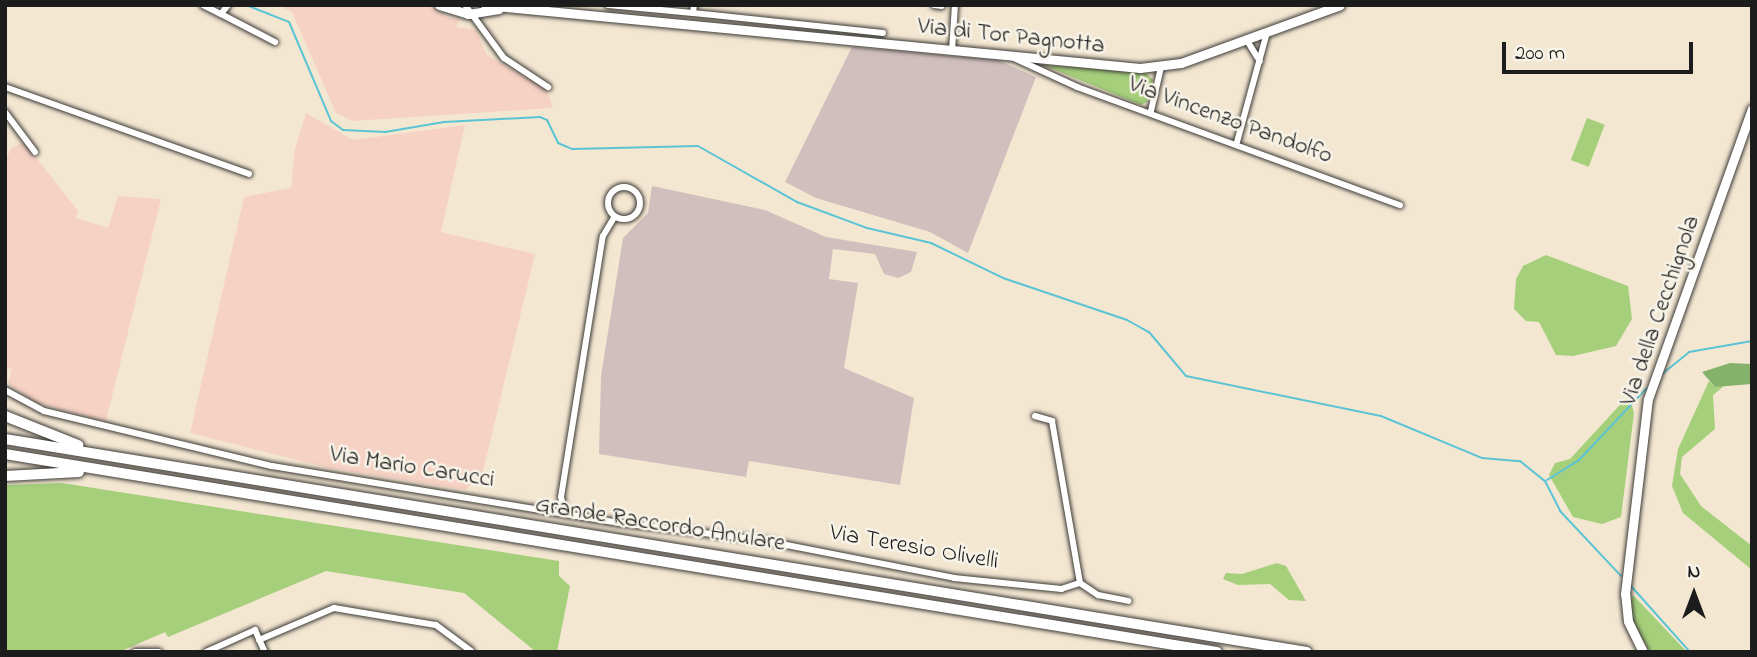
<!DOCTYPE html>
<style>
body{margin:0}
#map{position:relative;width:1757px;height:657px;overflow:hidden;background:#f4e7d2;font-family:"Indie Flower",sans-serif}
div>[style]{position:absolute}
[style*='--x']{left:calc(var(--x)*1px);top:calc(var(--y)*1px);width:calc(var(--w)*1px);rotate:calc(var(--a)*1deg)}
.built>*{inset:0;background:#f6d2c4}
.industrial>*{inset:0;background:#d1bfbe}
.green>*{inset:0;background:#a5cf7b;transform-origin:0 0}
.forest>*{inset:0;background:#84b26b}
.stream>*{height:2px;margin:-1px;padding:0 1px;transform-origin:1px;border-radius:1px;background:#5ac4d4}
.roads{filter:drop-shadow(0 0 2px #3c3a37) drop-shadow(0 0 2px #3c3a37)}
.street>*{height:6px;margin:-3px;padding:0 3px;transform-origin:3px;border-radius:3px;background:#fff}
.street>.ring{margin:-3px;padding:0;box-sizing:content-box;background:none;border:6px solid #fff;border-radius:50%}
.secondary>*{height:9px;margin:-4.5px;padding:0 4.5px;transform-origin:4.5px;border-radius:4.5px;background:#fff}
.highway>*{height:10px;margin:-5px;padding:0 5px;transform-origin:5px;border-radius:5px;background:#fff}
span{translate:-50% -50%;white-space:nowrap;text-align:center;line-height:1.15;-webkit-text-stroke:5px #f7f3e8;paint-order:stroke}
.street-label{font-size:24px;color:#1c1c1c}
.frame{position:absolute;inset:0;border:7px solid #1c1c1c;pointer-events:none}
.north{position:absolute;left:1659px;top:559px;width:70px;height:70px;-webkit-text-stroke:5px #f7f3e8;paint-order:stroke;rotate:0deg;font-size:19px;font-weight:700;line-height:28px;text-align:center;color:#1c1c1c}
.north::after{content:'';display:block;margin:auto;width:24px;height:32px;background:#1c1c1c;clip-path:polygon(50% 0,100% 100%,50% 72%,0 100%)}
.scale{position:absolute;left:1502px;top:42px;width:191px;height:32px;box-sizing:border-box;border:4px solid #1c1c1c;border-top:0;padding-left:9px;font-size:21px;line-height:24px;white-space:nowrap;color:#1c1c1c;-webkit-text-stroke:5px #f7f3e8;paint-order:stroke}
</style>
<div id="map">
<div class="built">
<i style="clip-path:polygon(278px 5px,430px 5px,447px 17px,460px 19px,456px 27px,476px 30px,487px 55px,547px 90px,553px 108px,352px 121px,336px 113px,292px 12px)"></i>
<i style="clip-path:polygon(306px 113px,353px 140px,465px 125px,441px 232px,535px 254px,480px 484px,472px 483px,465px 490px,328px 468px,190px 433px,244px 197px,291px 188px,295px 148px)"></i>
<i style="clip-path:polygon(24px 142px,78px 211px,76px 218px,108px 228px,118px 196px,161px 199px,106px 421px,36px 403px,8px 383px,12px 369px,5px 368px,5px 162px,11px 148px)"></i>
</div>
<div class="industrial">
<i style="clip-path:polygon(852px 47px,998px 60px,1036px 77px,968px 253px,930px 232px,816px 198px,785px 182px)"></i>
<i style="clip-path:polygon(652px 186px,765px 210px,826px 237px,917px 252px,911px 272px,898px 278px,884px 274px,875px 254px,833px 249px,829px 279px,858px 283px,844px 368px,914px 398px,900px 485px,749px 461px,746px 477px,599px 454px,601px 376px,623px 238px,648px 213px)"></i>
</div>
<div class="green">
<i style="clip-path:polygon(1043px 65px,1145px 72px,1153px 80px,1147px 102px,1141px 105px)"></i>
<i style="left:1587px;top:118px;width:19px;height:45px;rotate:21deg"></i>
<i style="clip-path:polygon(1546px 255px,1628px 286px,1632px 319px,1616px 346px,1573px 356px,1556px 355px,1539px 322px,1526px 321px,1514px 309px,1516px 279px,1523px 266px)"></i>
<i style="clip-path:polygon(1709px 381px,1715px 387px,1725px 385px,1713px 395px,1715px 429px,1682px 457px,1680px 474px,1701px 506px,1752px 546px,1752px 570px,1683px 513px,1672px 486px,1678px 449px)"></i>
<i style="clip-path:polygon(1629px 395px,1634px 413px,1621px 517px,1602px 524px,1573px 517px,1549px 475px,1555px 463px,1570px 459px)"></i>
<i style="clip-path:polygon(62px 483px,559px 561px,559px 576px,570px 586px,557px 652px,536px 652px,464px 593px,326px 571px,168px 637px,165px 632px,119px 652px,5px 652px,5px 485px)"></i>
<i style="clip-path:polygon(1277px 563px,1286px 566px,1306px 601px,1289px 600px,1270px 584px,1238px 585px,1223px 579px,1226px 573px,1242px 574px)"></i>
<i style="clip-path:polygon(1633px 595px,1687px 652px,1650px 652px,1634px 626px,1629px 608px)"></i>
</div>
<div class="forest">
<i style="clip-path:polygon(1730px 363px,1752px 364px,1752px 384px,1715px 387px,1702px 372px)"></i>
</div>
<div class="stream">
<i style="--x:246;--y:5;--w:46;--a:21.6"></i>
<i style="--x:289;--y:22;--w:108;--a:67"></i>
<i style="--x:331;--y:121;--w:15;--a:37"></i>
<i style="--x:343;--y:130;--w:42;--a:2.7"></i>
<i style="--x:385;--y:132;--w:60;--a:-9.6"></i>
<i style="--x:444;--y:122;--w:96;--a:-3"></i>
<i style="--x:540;--y:117;--w:8;--a:23"></i>
<i style="--x:547;--y:120;--w:25;--a:64"></i>
<i style="--x:558;--y:143;--w:15;--a:23"></i>
<i style="--x:572;--y:149;--w:126;--a:-1.4"></i>
<i style="--x:698;--y:146;--w:114;--a:29.5"></i>
<i style="--x:797;--y:202;--w:75;--a:20.4"></i>
<i style="--x:867;--y:228;--w:66;--a:13.2"></i>
<i style="--x:931;--y:243;--w:80;--a:25.9"></i>
<i style="--x:1003;--y:278;--w:131;--a:18.7"></i>
<i style="--x:1127;--y:320;--w:25;--a:29"></i>
<i style="--x:1149;--y:332;--w:57;--a:49.9"></i>
<i style="--x:1186;--y:376;--w:199;--a:11.6"></i>
<i style="--x:1381;--y:416;--w:109;--a:22.6"></i>
<i style="--x:1482;--y:458;--w:38;--a:5"></i>
<i style="--x:1520;--y:461;--w:32;--a:39"></i>
<i style="--x:1545;--y:481;--w:34;--a:63"></i>
<i style="--x:1560;--y:511;--w:89;--a:46.8"></i>
<i style="--x:1661;--y:375;--w:36;--a:-39"></i>
<i style="--x:1689;--y:352;--w:64;--a:-9.9"></i>
<i style="--x:1547;--y:480;--w:38;--a:-32"></i>
<i style="--x:1579;--y:460;--w:98;--a:-46.7"></i>
<i style="--x:1631;--y:586;--w:89;--a:48.2"></i>
</div>
<div class="roads">
<div class="street">
<i style="--x:203;--y:5;--w:20;--a:27"></i>
<i style="--x:221;--y:14;--w:11;--a:-52"></i>
<i style="--x:465;--y:5;--w:66;--a:53.7"></i>
<i style="--x:504;--y:58;--w:53;--a:33.4"></i>
<i style="--x:608;--y:5;--w:85;--a:5.4"></i>
<i style="--x:693;--y:13;--w:8;--a:-83"></i>
<i style="--x:934;--y:5;--w:8;--a:7"></i>
<i style="--x:693;--y:13;--w:191;--a:6"></i>
<i style="--x:221;--y:14;--w:61;--a:27.4"></i>
<i style="--x:1246;--y:39;--w:26;--a:58"></i>
<i style="--x:952;--y:51;--w:46;--a:-86.3"></i>
<i style="--x:1014;--y:58;--w:69;--a:24.7"></i>
<i style="--x:1077;--y:87;--w:344;--a:20.1"></i>
<i style="--x:5;--y:87;--w:259;--a:19.6"></i>
<i style="--x:1151;--y:111;--w:45;--a:-77.2"></i>
<i style="--x:5;--y:112;--w:50;--a:53.1"></i>
<i style="--x:1237;--y:142;--w:114;--a:-74.7"></i>
<i class="ring" style="left:608px;top:187px;width:26px;height:26px"></i>
<i style="--x:5;--y:390;--w:44;--a:28.3"></i>
<i style="--x:44;--y:411;--w:235;--a:13.6"></i>
<i style="--x:272;--y:466;--w:354;--a:9.3"></i>
<i style="--x:621;--y:523;--w:141;--a:6.9"></i>
<i style="--x:761;--y:540;--w:197;--a:11.1"></i>
<i style="--x:954;--y:578;--w:108;--a:5.9"></i>
<i style="--x:1061;--y:589;--w:20;--a:-18"></i>
<i style="--x:1080;--y:583;--w:22;--a:34"></i>
<i style="--x:1098;--y:595;--w:31;--a:11"></i>
<i style="--x:1035;--y:416;--w:18;--a:16"></i>
<i style="--x:1052;--y:421;--w:164;--a:80.2"></i>
<i style="--x:564;--y:512;--w:15;--a:-101"></i>
<i style="--x:561;--y:497;--w:264;--a:-80.9"></i>
<i style="--x:603;--y:236;--w:23;--a:-59"></i>
<i style="--x:259;--y:640;--w:82;--a:-23.1"></i>
<i style="--x:334;--y:608;--w:103;--a:9.5"></i>
<i style="--x:436;--y:625;--w:44;--a:36.6"></i>
<i style="--x:135;--y:652;--w:24;--a:0"></i>
<i style="--x:206;--y:652;--w:54;--a:-24.2"></i>
<i style="--x:255;--y:630;--w:24;--a:66"></i>
</div>
<div class="secondary">
<i style="--x:439;--y:5;--w:30;--a:17"></i>
<i style="--x:468;--y:14;--w:31;--a:-9"></i>
<i style="--x:485;--y:5;--w:658;--a:5.49"></i>
<i style="--x:1140;--y:68;--w:41;--a:-7"></i>
<i style="--x:1181;--y:63;--w:169;--a:-20"></i>
<i style="--x:1643;--y:652;--w:34;--a:-116"></i>
<i style="--x:1628;--y:621;--w:27;--a:-96"></i>
<i style="--x:1625;--y:594;--w:196;--a:-83.3"></i>
<i style="--x:1648;--y:399;--w:308;--a:-70.3"></i>
</div>
<div class="highway">
<i style="--x:5;--y:416;--w:79;--a:21.7"></i>
<i style="--x:5;--y:439;--w:1319;--a:9.29"></i>
<i style="--x:5;--y:454;--w:1228;--a:9.28"></i>
<i style="--x:5;--y:476;--w:74;--a:-3.1"></i>
</div>
</div>
<div class="street-label">
<span style="left:1011px;top:37px;rotate:6deg">Via di Tor Pagnotta</span>
<span style="left:1230px;top:121px;rotate:20deg">Via Vincenzo Pandolfo</span>
<span style="left:1661px;top:311px;rotate:-71deg">Via della Cecchignola</span>
<span style="left:412px;top:468px;rotate:9deg">Via Mario Carucci</span>
<span style="left:660px;top:525px;rotate:9deg">Grande Raccordo Anulare</span>
<span style="left:914px;top:548px;rotate:10deg">Via Teresio Olivelli</span>
</div>
<div class="frame"></div>
<div class="north">N</div>
<div class="scale">200 m</div>
</div>
